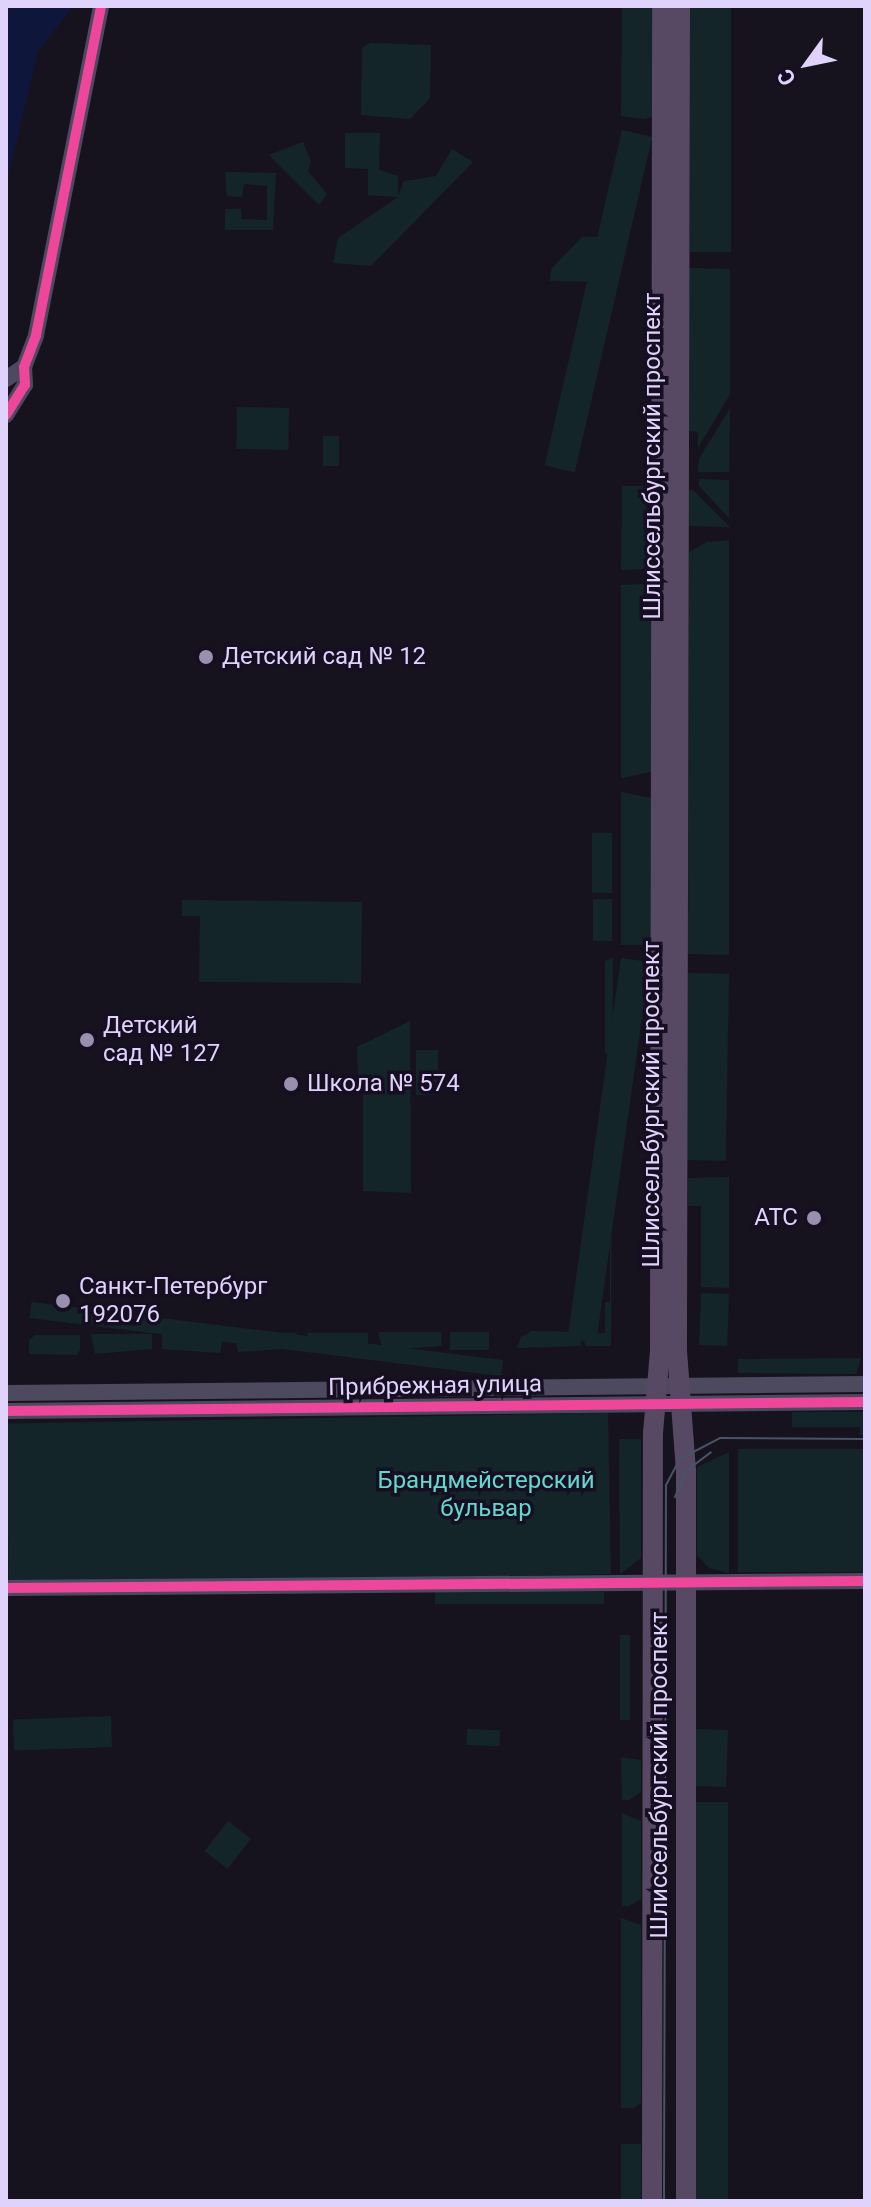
<!DOCTYPE html>
<meta charset="utf-8">
<style>
body{margin:0}
#map{position:relative;width:871px;height:2207px;overflow:hidden;background:#17131e;font-family:Roboto,sans-serif}
div>[style]{position:absolute}
[style*='--x']{left:calc(var(--x)*1px);top:calc(var(--y)*1px);width:calc(var(--w)*1px);rotate:calc(var(--a)*1deg)}
.green>*{inset:0;background:#14252a;transform-origin:0 0}
.water>*{inset:0;background:#0e163b}
.minor>*{height:16px;margin:-8px;padding:0 8px;transform-origin:8px;border-radius:8px;background:#4d495e}
.major>*{height:20px;margin:-10px;padding:0 10px;transform-origin:10px;border-radius:10px;background:#574963}
.tram>*{height:2px;margin:-1px;padding:0 1px;transform-origin:1px;border-radius:1px;background:#475467}
.cycleway>*{height:10px;margin:-5px;padding:0 5px;transform-origin:5px;border-radius:5px;background:#ed469a}
.dots>*{width:22px;height:22px;translate:-50% -50%;box-sizing:border-box;border:4px solid #160f22;border-radius:50%}
span{translate:-50% -50%;white-space:nowrap;text-align:center;line-height:1.15;-webkit-text-stroke:7px #160f22;paint-order:stroke}
.street-label{font-size:24px;color:#dfd3fc}
.poi-label{font-size:24px;color:#dfd3fc}
.left{translate:0 -50%;text-align:left}
.right{translate:-100% -50%;text-align:right}
.park-label{font-size:24px;color:#63d8cf}
.frame{position:absolute;inset:0;border:8px solid #dfd3fc;pointer-events:none}
.north{position:absolute;left:767px;top:24px;width:80px;height:80px;-webkit-text-stroke:6px #160f22;paint-order:stroke;rotate:237deg;font-size:22px;font-weight:700;line-height:32px;text-align:center;color:#dfd3fc}
.north::after{content:'';display:block;margin:auto;width:28px;height:36px;background:#dfd3fc;clip-path:polygon(50% 0,100% 100%,50% 72%,0 100%)}
</style>
<div id="map">
<div class="green">
<i style="clip-path:polygon(622px 6px,652px 6px,652px 117px,644px 119px,621px 116px)"></i>
<i style="left:690px;top:6px;width:41px;height:246px"></i>
<i style="clip-path:polygon(370px 43px,431px 45px,430px 98px,410px 119px,361px 115px,362px 48px)"></i>
<i style="left:622px;top:130px;width:31px;height:344px;rotate:13deg"></i>
<i style="clip-path:polygon(345px 133px,380px 133px,379px 170px,398px 176px,398px 196px,404px 181px,436px 176px,452px 149px,473px 162px,371px 266px,333px 263px,338px 238px,398px 197px,368px 195px,368px 169px,345px 168px)"></i>
<i style="clip-path:polygon(303px 142px,311px 161px,308px 171px,327px 194px,319px 205px,269px 155px)"></i>
<i style="clip-path:polygon(225px 172px,276px 173px,273px 230px,225px 230px,225px 209px,241px 209px,242px 219px,267px 220px,267px 186px,244px 184px,242px 197px,227px 196px)"></i>
<i style="clip-path:polygon(582px 237px,597px 237px,598px 282px,550px 281px,551px 269px)"></i>
<i style="clip-path:polygon(689px 268px,730px 269px,730px 394px,698px 448px,698px 432px,689px 431px)"></i>
<i style="left:237px;top:407px;width:52px;height:42px;rotate:1deg"></i>
<i style="clip-path:polygon(730px 408px,729px 472px,698px 472px,699px 459px)"></i>
<i style="left:323px;top:436px;width:16px;height:30px"></i>
<i style="clip-path:polygon(699px 479px,729px 480px,729px 518px,699px 486px)"></i>
<i style="clip-path:polygon(622px 486px,646px 486px,646px 512px,652px 513px,652px 566px,647px 569px,621px 570px)"></i>
<i style="clip-path:polygon(689px 490px,693px 490px,730px 527px,689px 526px)"></i>
<i style="clip-path:polygon(729px 540px,729px 955px,688px 954px,689px 552px,707px 542px)"></i>
<i style="clip-path:polygon(647px 584px,652px 586px,651px 772px,621px 778px,621px 585px)"></i>
<i style="clip-path:polygon(621px 792px,651px 798px,651px 940px,644px 945px,621px 945px)"></i>
<i style="left:592px;top:833px;width:20px;height:60px"></i>
<i style="left:593px;top:899px;width:19px;height:42px"></i>
<i style="clip-path:polygon(182px 900px,362px 902px,361px 983px,199px 982px,200px 916px,182px 916px)"></i>
<i style="clip-path:polygon(613px 958px,611px 1346px,585px 1346px,584px 1334px,605px 1333px,605px 1302px,610px 1302px,610px 1054px,605px 1054px,605px 961px)"></i>
<i style="left:621px;top:958px;width:29px;height:385px;rotate:8deg"></i>
<i style="left:688px;top:973px;width:41px;height:187px;rotate:1deg"></i>
<i style="clip-path:polygon(410px 1021px,411px 1193px,363px 1191px,363px 1085px,358px 1081px,357px 1047px)"></i>
<i style="left:416px;top:1050px;width:22px;height:45px"></i>
<i style="clip-path:polygon(729px 1177px,729px 1288px,701px 1287px,701px 1206px,688px 1206px,688px 1178px)"></i>
<i style="left:701px;top:1293px;width:28px;height:52px;rotate:2deg"></i>
<i style="clip-path:polygon(532px 1331px,580px 1332px,581px 1346px,517px 1348px,521px 1337px)"></i>
<i style="clip-path:polygon(378px 1332px,441px 1332px,442px 1346px,383px 1350px)"></i>
<i style="left:450px;top:1332px;width:39px;height:18px"></i>
<i style="clip-path:polygon(224px 1333px,220px 1353px,162px 1349px,162px 1334px)"></i>
<i style="clip-path:polygon(234px 1333px,297px 1333px,297px 1348px,238px 1352px)"></i>
<i style="clip-path:polygon(307px 1333px,368px 1333px,368px 1347px,311px 1351px)"></i>
<i style="clip-path:polygon(91px 1334px,152px 1334px,152px 1349px,95px 1354px)"></i>
<i style="clip-path:polygon(35px 1335px,80px 1335px,80px 1350px,77px 1355px,29px 1354px,29px 1340px)"></i>
<i style="clip-path:polygon(861px 1358px,856px 1374px,738px 1373px,738px 1359px)"></i>
<i style="left:503px;top:1360px;width:16px;height:475px;rotate:97deg"></i>
<i style="clip-path:polygon(792px 1412px,865px 1412px,865px 1435px,860px 1435px,860px 1427px,792px 1427px)"></i>
<i style="left:608px;top:1413px;width:161px;height:602px;rotate:89deg"></i>
<i style="clip-path:polygon(619px 1439px,641px 1439px,641px 1558px,620px 1574px)"></i>
<i style="left:865px;top:1449px;width:123px;height:127px;rotate:90deg"></i>
<i style="clip-path:polygon(729px 1452px,729px 1573px,709px 1568px,697px 1555px,697px 1467px)"></i>
<i style="left:604px;top:1592px;width:12px;height:169px;rotate:90deg"></i>
<i style="left:620px;top:1635px;width:10px;height:85px"></i>
<i style="left:111px;top:1716px;width:31px;height:98px;rotate:88deg"></i>
<i style="left:467px;top:1729px;width:33px;height:16px;rotate:2deg"></i>
<i style="left:696px;top:1729px;width:32px;height:57px;rotate:2deg"></i>
<i style="clip-path:polygon(621px 1757px,641px 1760px,641px 1792px,629px 1800px,622px 1800px)"></i>
<i style="left:696px;top:1802px;width:32px;height:399px"></i>
<i style="clip-path:polygon(622px 1813px,641px 1821px,641px 1899px,629px 1906px,622px 1906px)"></i>
<i style="left:228px;top:1821px;width:29px;height:38px;rotate:38deg"></i>
<i style="clip-path:polygon(621px 1918px,641px 1925px,641px 2103px,634px 2108px,621px 2108px)"></i>
<i style="left:621px;top:2144px;width:20px;height:57px"></i>
</div>
<div class="water">
<i style="clip-path:polygon(6px 6px,74px 6px,38px 51px,6px 186px)"></i>
</div>
<div class="minor">
<i style="--x:6;--y:379;--w:22;--a:-34"></i>
<i style="--x:6;--y:415;--w:36;--a:-58"></i>
<i style="--x:25;--y:385;--w:18;--a:-93"></i>
<i style="--x:24;--y:367;--w:34;--a:-69"></i>
<i style="--x:36;--y:335;--w:335;--a:-78.8"></i>
<i style="--x:6;--y:1393;--w:859;--a:-0.6"></i>
<i style="--x:6;--y:1411;--w:859;--a:-0.6"></i>
<i style="--x:6;--y:1588;--w:859;--a:-0.47"></i>
</div>
<div class="major">
<i style="--x:680;--y:6;--w:1345;--a:90.13"></i>
<i style="--x:677;--y:1351;--w:120;--a:85.7"></i>
<i style="--x:686;--y:1471;--w:730;--a:90"></i>
<i style="--x:652;--y:2201;--w:768;--a:-89.93"></i>
<i style="--x:653;--y:1433;--w:82;--a:-85.1"></i>
<i style="--x:660;--y:1351;--w:1345;--a:-89.91"></i>
</div>
<div class="tram">
<i style="--x:675;--y:1497;--w:28;--a:-67"></i>
<i style="--x:686;--y:1471;--w:31;--a:-37"></i>
<i style="--x:664;--y:2201;--w:716;--a:-89.84"></i>
<i style="--x:666;--y:1485;--w:30;--a:-62"></i>
<i style="--x:680;--y:1459;--w:45;--a:-27.7"></i>
<i style="--x:720;--y:1438;--w:145;--a:0.4"></i>
</div>
<div class="cycleway">
<i style="--x:6;--y:415;--w:36;--a:-58"></i>
<i style="--x:25;--y:385;--w:18;--a:-93"></i>
<i style="--x:24;--y:367;--w:34;--a:-69"></i>
<i style="--x:36;--y:335;--w:335;--a:-78.8"></i>
<i style="--x:6;--y:1411;--w:859;--a:-0.6"></i>
<i style="--x:6;--y:1588;--w:859;--a:-0.47"></i>
</div>
<div class="dots">
<i style="left:206px;top:657px;background:#9990ae"></i>
<i style="left:87px;top:1040px;background:#9990ae"></i>
<i style="left:291px;top:1084px;background:#9990ae"></i>
<i style="left:814px;top:1218px;background:#9990ae"></i>
<i style="left:63px;top:1301px;background:#9990ae"></i>
</div>
<div class="street-label">
<span style="left:653px;top:456px;rotate:-90deg">Шлиссельбургский проспект</span>
<span style="left:652px;top:1104px;rotate:-90deg">Шлиссельбургский проспект</span>
<span style="left:435px;top:1386px;rotate:-1deg">Прибрежная улица</span>
<span style="left:660px;top:1775px;rotate:-90deg">Шлиссельбургский проспект</span>
</div>
<div class="poi-label">
<span class="left" style="left:222px;top:657px">Детский сад № 12</span>
<span class="left" style="left:103px;top:1040px">Детский<br>сад № 127</span>
<span class="left" style="left:307px;top:1084px">Школа № 574</span>
<span class="right" style="left:798px;top:1218px">АТС</span>
<span class="left" style="left:79px;top:1301px">Санкт-Петербург<br>192076</span>
</div>
<div class="park-label">
<span style="left:486px;top:1495px">Брандмейстерский<br>бульвар</span>
</div>
<div class="frame"></div>
<div class="north">С</div>
</div>
